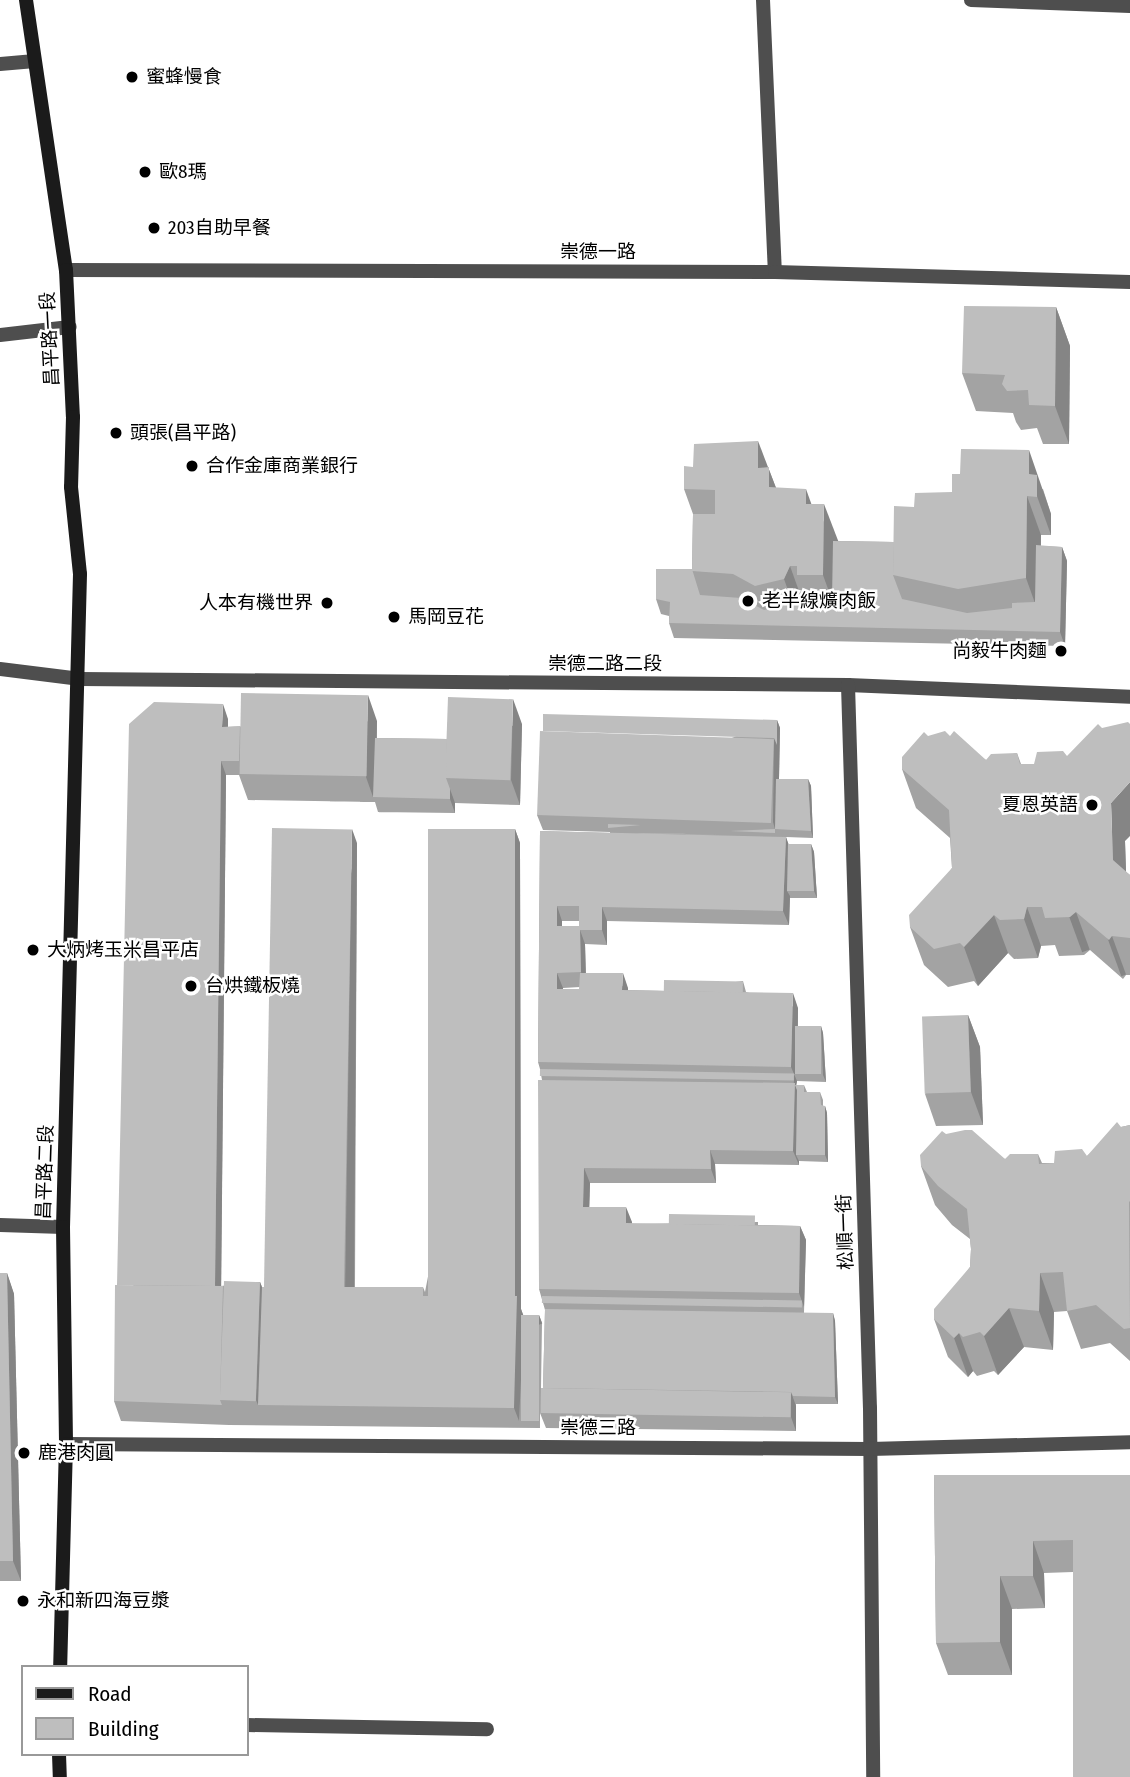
<!DOCTYPE html>
<meta charset="utf-8">
<style>
body{margin:0}
#map{position:relative;width:1130px;height:1777px;overflow:hidden;background:#fff;font-family:"Fira Sans Condensed","Noto Sans TC",sans-serif}
div>[style]{position:absolute}
[style*='--x']{left:calc(var(--x)*1px);top:calc(var(--y)*1px);width:calc(var(--w)*1px);rotate:calc(var(--a)*1deg)}
.street>*{height:14px;margin:-7px;padding:0 7px;transform-origin:7px;border-radius:7px;background:#4e4e4e}
.secondary>*{height:14px;margin:-7px;padding:0 7px;transform-origin:7px;border-radius:7px;background:#1b1b1b}
.wall>*{inset:0;background:#a3a3a3}
.shaded-wall>*{inset:0;background:#858585;transform-origin:0 0}
.building>*{inset:0;background:#bebebe;transform-origin:0 0}
.dots>*{width:19px;height:19px;translate:-50% -50%;box-sizing:border-box;border:4px solid #fff;border-radius:50%}
span{translate:-50% -50%;white-space:nowrap;text-align:center;line-height:1.15;-webkit-text-stroke:5px #fff;paint-order:stroke}
.poi-label{font-size:19px;color:#000}
.left{translate:0 -50%;text-align:left}
.right{translate:-100% -50%;text-align:right}
.street-label{font-size:19px;color:#000}
.legend{position:absolute;left:21px;top:1665px;width:228px;height:91px;box-sizing:border-box;background:#fff;border:2px solid #999;margin:0;padding:9px 12px;list-style:none;font-size:21px;color:#000}
.legend li{display:flex;align-items:center;gap:14px;height:35px}
.legend b{width:35px;border:2px solid #999}
</style>
<div id="map">
<div class="street">
<i style="--x:763;--y:0;--w:272;--a:87.5"></i>
<i style="--x:971;--y:0;--w:159;--a:2.2"></i>
<i style="--x:0;--y:64;--w:32;--a:-5"></i>
<i style="--x:66;--y:270;--w:709;--a:0.16"></i>
<i style="--x:775;--y:272;--w:355;--a:1.6"></i>
<i style="--x:0;--y:335;--w:70;--a:-6.5"></i>
<i style="--x:0;--y:669;--w:81;--a:7.1"></i>
<i style="--x:80;--y:679;--w:768;--a:0.45"></i>
<i style="--x:848;--y:685;--w:282;--a:2.4"></i>
<i style="--x:848;--y:685;--w:723;--a:88.26"></i>
<i style="--x:870;--y:1408;--w:369;--a:89.5"></i>
<i style="--x:0;--y:1225;--w:63;--a:1.8"></i>
<i style="--x:66;--y:1444;--w:804;--a:0.36"></i>
<i style="--x:870;--y:1449;--w:260;--a:-1.5"></i>
<i style="--x:247;--y:1725;--w:240;--a:1"></i>
</div>
<div class="secondary">
<i style="--x:26;--y:0;--w:273;--a:81.6"></i>
<i style="--x:66;--y:270;--w:147;--a:87.3"></i>
<i style="--x:73;--y:417;--w:70;--a:91.6"></i>
<i style="--x:71;--y:487;--w:87;--a:84.1"></i>
<i style="--x:80;--y:574;--w:653;--a:91.49"></i>
<i style="--x:63;--y:1227;--w:217;--a:89.2"></i>
<i style="--x:66;--y:1444;--w:223;--a:91.5"></i>
<i style="--x:59;--y:1754;--w:23;--a:88"></i>
</div>
<div class="wall">
<i style="clip-path:polygon(1056px 307px,1070px 346px,1069px 444px,1043px 444px,1037px 428px,1021px 430px,1016px 422px,1013px 413px,976px 411px,962px 373px)"></i>
<i style="clip-path:polygon(768px 467px,776px 488px,811px 504px,838px 541px,894px 542px,914px 507px,1043px 489px,1051px 514px,1051px 535px,1041px 535px,1041px 546px,1062px 547px,1067px 561px,1065px 646px,674px 638px,669px 623px,669px 616px,661px 614px,656px 599px,692px 569px,693px 514px,684px 489px)"></i>
<i style="clip-path:polygon(evenodd,228px 719px,228px 727px,377px 721px,377px 738px,447px 739px,522px 724px,520px 805px,455px 803px,455px 813px,378px 812px,375px 802px,248px 800px,239px 775px,226px 775px,221px 1286px,260px 1282px,262px 1287px,270px 1287px,357px 843px,355px 1287px,423px 1287px,425px 1292px,515px 829px,520px 843px,521px 1309px,523px 1315px,539px 1315px,542px 1323px,541px 1388px,543px 1388px,545px 1310px,539px 1289px,542px 1080px,540px 1069px,538px 1062px,540px 831px,610px 833px,610px 832px,543px 830px,537px 815px,777px 720px,780px 728px,779px 779px,808px 779px,811px 786px,813px 838px,786px 837px,788px 844px,811px 844px,814px 852px,817px 898px,790px 898px,790px 896px,789px 925px,607px 921px,607px 945px,585px 944px,586px 973px,628px 988px,628px 990px,664px 991px,743px 981px,746px 992px,798px 1008px,798px 1026px,821px 1026px,823px 1033px,826px 1082px,797px 1081px,796px 1085px,804px 1085px,807px 1092px,820px 1092px,823px 1100px,823px 1106px,825px 1106px,827px 1113px,828px 1162px,799px 1161px,799px 1165px,715px 1164px,716px 1183px,590px 1183px,589px 1207px,632px 1222px,632px 1224px,758px 1222px,758px 1225px,800px 1226px,806px 1240px,804px 1313px,833px 1313px,835px 1321px,838px 1404px,796px 1404px,796px 1431px,546px 1428px,540px 1413px,540px 1406px,540px 1428px,229px 1425px,121px 1421px,114px 1401px,228px 719px,635px 833px,643px 833px,731px 835px,635px 833px,228px 719px,562px 921px,579px 921px,579px 926px,562px 926px,562px 921px,228px 719px,580px 987px,579px 989px,563px 989px,563px 988px,580px 987px)"></i>
<i style="clip-path:polygon(928px 736px,950px 736px,986px 760px,1017px 753px,1021px 764px,1125px 841px,1126px 872px,1130px 875px,1130px 975px,1126px 975px,1123px 979px,1090px 950px,1084px 955px,1059px 956px,1055px 945px,1041px 946px,1038px 958px,1014px 959px,1008px 953px,978px 986px,974px 981px,948px 987px,924px 965px,910px 927px,952px 868px,950px 838px,916px 808px,902px 769px)"></i>
<i style="clip-path:polygon(968px 1015px,980px 1047px,983px 1125px,936px 1126px,925px 1094px)"></i>
<i style="clip-path:polygon(1130px 1125px,1130px 1361px,1110px 1343px,1081px 1349px,1067px 1311px,1054px 1312px,1053px 1350px,1024px 1347px,998px 1375px,994px 1371px,977px 1376px,973px 1371px,968px 1377px,948px 1357px,934px 1319px,970px 1267px,971px 1249px,970px 1239px,952px 1225px,935px 1205px,921px 1166px,946px 1134px,1005px 1159px,1038px 1154px,1042px 1163px,1054px 1163px,1087px 1156px,1121px 1127px)"></i>
<i style="clip-path:polygon(0 1273px,7px 1273px,14px 1294px,21px 1581px,0 1581px)"></i>
<i style="clip-path:polygon(934px 1475px,1130px 1475px,1073px 1572px,1044px 1573px,1045px 1608px,1012px 1609px,1012px 1675px,948px 1675px,936px 1643px)"></i>
</div>
<div class="shaded-wall">
<i style="clip-path:polygon(1056px 307px,1070px 346px,1069px 444px,1055px 406px)"></i>
<i style="clip-path:polygon(758px 441px,783px 506px,783px 526px,758px 468px)"></i>
<i style="clip-path:polygon(1029px 450px,1051px 514px,1051px 535px,1029px 474px)"></i>
<i style="clip-path:polygon(806px 489px,820px 528px,806px 504px)"></i>
<i style="clip-path:polygon(1027px 496px,1041px 535px,1040px 617px,1026px 578px)"></i>
<i style="clip-path:polygon(824px 504px,839px 543px,837px 614px,823px 575px)"></i>
<i style="clip-path:polygon(1062px 547px,1067px 561px,1065px 646px,1060px 632px)"></i>
<i style="clip-path:polygon(790px 566px,804px 605px,798px 618px,784px 579px)"></i>
<i style="clip-path:polygon(368px 695px,377px 721px,375px 797px,373px 797px,366px 777px)"></i>
<i style="clip-path:polygon(513px 699px,522px 724px,520px 805px,511px 780px)"></i>
<i style="clip-path:polygon(223px 704px,228px 719px,228px 741px,222px 727px)"></i>
<i style="clip-path:polygon(777px 720px,780px 728px,778px 829px,775px 829px,773px 822px,774px 738px)"></i>
<i style="clip-path:polygon(221px 761px,226px 775px,221px 1304px,215px 1290px)"></i>
<i style="clip-path:polygon(808px 779px,811px 786px,813px 838px,811px 831px)"></i>
<i style="clip-path:polygon(1130px 782px,1130px 836px,1125px 841px,1127px 899px,1113px 860px,1111px 803px)"></i>
<i style="clip-path:polygon(450px 789px,455px 803px,455px 813px,450px 799px)"></i>
<i style="clip-path:polygon(352px 829px,357px 843px,354px 1306px,345px 1296px)"></i>
<i style="clip-path:polygon(515px 829px,520px 843px,521px 1309px,524px 1317px,519px 1421px,514px 1408px)"></i>
<i style="clip-path:polygon(786px 837px,791px 851px,787px 891px,790px 896px,789px 925px,783px 911px)"></i>
<i style="clip-path:polygon(811px 844px,814px 852px,817px 898px,814px 891px)"></i>
<i style="clip-path:polygon(557px 906px,562px 921px,562px 940px,557px 926px)"></i>
<i style="clip-path:polygon(602px 907px,607px 921px,607px 945px,602px 930px)"></i>
<i style="clip-path:polygon(1027px 907px,1041px 946px,1038px 958px,1024px 919px)"></i>
<i style="left:1076px;top:912px;width:40px;height:8px;rotate:70deg"></i>
<i style="clip-path:polygon(994px 915px,1008px 953px,978px 986px,964px 947px)"></i>
<i style="clip-path:polygon(580px 930px,585px 944px,586px 986px,581px 972px)"></i>
<i style="left:1112px;top:936px;width:41px;height:5px;rotate:70deg"></i>
<i style="clip-path:polygon(557px 973px,563px 988px,562px 1003px,557px 989px)"></i>
<i style="clip-path:polygon(623px 973px,628px 988px,628px 1005px,622px 990px)"></i>
<i style="clip-path:polygon(793px 993px,798px 1008px,797px 1074px,794px 1074px,791px 1067px)"></i>
<i style="clip-path:polygon(968px 1015px,980px 1047px,983px 1125px,971px 1092px)"></i>
<i style="clip-path:polygon(821px 1026px,823px 1033px,826px 1082px,823px 1075px)"></i>
<i style="clip-path:polygon(794px 1074px,797px 1081px,796px 1087px,800px 1098px,796px 1155px,799px 1161px,799px 1165px,793px 1151px)"></i>
<i style="clip-path:polygon(825px 1106px,827px 1113px,828px 1162px,825px 1155px)"></i>
<i style="clip-path:polygon(710px 1150px,715px 1164px,716px 1183px,711px 1169px)"></i>
<i style="clip-path:polygon(584px 1168px,590px 1183px,589px 1221px,583px 1207px)"></i>
<i style="clip-path:polygon(626px 1207px,632px 1222px,631px 1238px,626px 1223px)"></i>
<i style="clip-path:polygon(800px 1226px,806px 1240px,804px 1307px,799px 1293px)"></i>
<i style="clip-path:polygon(7px 1273px,14px 1294px,21px 1581px,13px 1561px)"></i>
<i style="clip-path:polygon(1040px 1273px,1054px 1312px,1053px 1350px,1039px 1311px)"></i>
<i style="clip-path:polygon(260px 1282px,270px 1308px,258px 1405px,256px 1400px)"></i>
<i style="clip-path:polygon(1009px 1308px,1024px 1347px,998px 1375px,984px 1336px)"></i>
<i style="clip-path:polygon(833px 1313px,835px 1321px,838px 1404px,835px 1397px)"></i>
<i style="left:539px;top:1315px;width:9px;height:106px;rotate:69deg"></i>
<i style="clip-path:polygon(959px 1333px,973px 1371px,968px 1377px,954px 1338px)"></i>
<i style="clip-path:polygon(791px 1392px,796px 1406px,796px 1431px,791px 1417px)"></i>
<i style="clip-path:polygon(1033px 1541px,1044px 1573px,1045px 1608px,1033px 1576px)"></i>
<i style="clip-path:polygon(1000px 1576px,1012px 1609px,1012px 1675px,1000px 1642px)"></i>
</div>
<div class="building">
<i style="clip-path:polygon(964px 306px,1056px 307px,1055px 406px,1029px 405px,1028px 390px,1007px 391px,1002px 384px,1005px 375px,962px 373px)"></i>
<i style="clip-path:polygon(758px 441px,758px 468px,769px 467px,769px 487px,806px 489px,806px 504px,824px 504px,823px 575px,797px 575px,797px 566px,790px 566px,784px 579px,755px 586px,733px 574px,692px 571px,693px 514px,715px 514px,715px 490px,684px 489px,684px 466px,693px 467px,694px 444px)"></i>
<i style="clip-path:polygon(961px 449px,1029px 450px,1029px 474px,1037px 475px,1037px 497px,1027px 496px,1026px 578px,958px 589px,893px 575px,894px 506px,914px 507px,915px 493px,952px 492px,952px 474px,960px 474px)"></i>
<i style="clip-path:polygon(833px 541px,894px 542px,893px 575px,902px 599px,967px 613px,1012px 608px,1012px 603px,1035px 602px,1036px 545px,1062px 547px,1060px 632px,669px 623px,670px 602px,656px 599px,656px 569px,692px 569px,700px 595px,741px 598px,764px 610px,793px 603px,798px 590px,803px 590px,806px 599px,832px 599px)"></i>
<i style="left:241px;top:693px;width:127px;height:81px;rotate:1deg"></i>
<i style="left:448px;top:697px;width:65px;height:81px;rotate:2deg"></i>
<i style="clip-path:polygon(154px 702px,223px 704px,222px 727px,240px 726px,239px 761px,221px 761px,215px 1286px,117px 1285px,129px 724px)"></i>
<i style="clip-path:polygon(543px 714px,777px 720px,777px 745px,774px 738px,543px 731px)"></i>
<i style="clip-path:polygon(1128px 722px,1130px 724px,1130px 782px,1111px 803px,1113px 860px,1130px 875px,1130px 938px,1112px 936px,1109px 940px,1076px 912px,1070px 917px,1045px 918px,1042px 907px,1027px 907px,1024px 919px,1000px 920px,994px 915px,964px 947px,960px 943px,934px 949px,910px 927px,909px 915px,952px 868px,949px 810px,902px 769px,902px 757px,924px 732px,928px 736px,945px 731px,950px 736px,954px 731px,986px 760px,991px 754px,1017px 753px,1020px 764px,1034px 764px,1037px 752px,1063px 751px,1067px 756px,1098px 724px,1102px 728px)"></i>
<i style="left:540px;top:731px;width:234px;height:84px;rotate:2deg"></i>
<i style="clip-path:polygon(375px 738px,447px 739px,446px 778px,450px 789px,450px 799px,373px 797px)"></i>
<i style="clip-path:polygon(776px 779px,808px 779px,811px 831px,775px 829px)"></i>
<i style="clip-path:polygon(608px 824px,641px 825px,608px 828px)"></i>
<i style="left:272px;top:828px;width:80px;height:459px;rotate:1deg"></i>
<i style="left:428px;top:829px;width:87px;height:467px"></i>
<i style="clip-path:polygon(775px 829px,775px 833px,730px 831px)"></i>
<i style="clip-path:polygon(evenodd,540px 831px,786px 837px,783px 911px,602px 907px,602px 930px,580px 930px,581px 972px,557px 973px,557px 989px,579px 989px,580px 973px,623px 973px,622px 990px,793px 993px,791px 1067px,538px 1062px,540px 831px,557px 906px,579px 906px,579px 926px,557px 926px,557px 906px)"></i>
<i style="clip-path:polygon(788px 844px,811px 844px,814px 891px,787px 891px)"></i>
<i style="left:664px;top:980px;width:79px;height:11px;rotate:1deg"></i>
<i style="left:968px;top:1015px;width:77px;height:46px;rotate:88deg"></i>
<i style="left:795px;top:1026px;width:26px;height:48px"></i>
<i style="left:540px;top:1069px;width:254px;height:7px;rotate:1deg"></i>
<i style="clip-path:polygon(538px 1080px,795px 1083px,793px 1151px,710px 1150px,711px 1169px,584px 1168px,583px 1207px,626px 1207px,626px 1223px,800px 1226px,799px 1293px,539px 1289px)"></i>
<i style="clip-path:polygon(795px 1085px,804px 1085px,804px 1092px,820px 1092px,821px 1105px,825px 1106px,825px 1155px,796px 1155px,797px 1090px)"></i>
<i style="clip-path:polygon(1117px 1122px,1121px 1127px,1130px 1125px,1130px 1201px,1129px 1202px,1130px 1328px,1124px 1329px,1096px 1305px,1067px 1311px,1063px 1272px,1040px 1273px,1039px 1311px,1009px 1308px,984px 1336px,980px 1332px,963px 1337px,959px 1333px,954px 1338px,934px 1319px,934px 1309px,970px 1267px,971px 1249px,967px 1209px,938px 1186px,921px 1166px,920px 1155px,942px 1131px,946px 1134px,965px 1130px,972px 1130px,1005px 1159px,1010px 1154px,1038px 1154px,1039px 1164px,1054px 1163px,1055px 1151px,1082px 1149px,1087px 1156px)"></i>
<i style="left:669px;top:1214px;width:86px;height:10px;rotate:1deg"></i>
<i style="clip-path:polygon(0 1273px,7px 1273px,13px 1561px,0 1561px)"></i>
<i style="left:224px;top:1281px;width:36px;height:119px;rotate:2deg"></i>
<i style="clip-path:polygon(115px 1285px,223px 1286px,220px 1400px,222px 1405px,114px 1401px)"></i>
<i style="clip-path:polygon(262px 1287px,423px 1287px,423px 1296px,517px 1296px,514px 1408px,258px 1405px)"></i>
<i style="left:542px;top:1296px;width:260px;height:7px;rotate:1deg"></i>
<i style="clip-path:polygon(545px 1309px,833px 1313px,835px 1397px,793px 1396px,791px 1392px,543px 1388px)"></i>
<i style="left:521px;top:1315px;width:18px;height:106px"></i>
<i style="left:541px;top:1388px;width:250px;height:25px;rotate:1deg"></i>
<i style="clip-path:polygon(934px 1475px,1130px 1475px,1130px 1777px,1073px 1777px,1073px 1540px,1033px 1541px,1033px 1576px,1000px 1576px,1000px 1642px,936px 1643px)"></i>
</div>
<div class="dots">
<i style="left:132px;top:77px;background:#000"></i>
<i style="left:145px;top:172px;background:#000"></i>
<i style="left:154px;top:228px;background:#000"></i>
<i style="left:116px;top:433px;background:#000"></i>
<i style="left:192px;top:466px;background:#000"></i>
<i style="left:748px;top:601px;background:#000"></i>
<i style="left:327px;top:603px;background:#000"></i>
<i style="left:394px;top:617px;background:#000"></i>
<i style="left:1061px;top:651px;background:#000"></i>
<i style="left:1092px;top:805px;background:#000"></i>
<i style="left:33px;top:950px;background:#000"></i>
<i style="left:191px;top:986px;background:#000"></i>
<i style="left:24px;top:1453px;background:#000"></i>
<i style="left:23px;top:1601px;background:#000"></i>
</div>
<div class="poi-label">
<span class="left" style="left:146px;top:77px">蜜蜂慢食</span>
<span class="left" style="left:159px;top:172px">歐8瑪</span>
<span class="left" style="left:168px;top:228px">203自助早餐</span>
<span class="left" style="left:130px;top:433px">頭張(昌平路)</span>
<span class="left" style="left:206px;top:466px">合作金庫商業銀行</span>
<span class="left" style="left:762px;top:601px">老半線爌肉飯</span>
<span class="right" style="left:313px;top:603px">人本有機世界</span>
<span class="left" style="left:408px;top:617px">馬岡豆花</span>
<span class="right" style="left:1047px;top:651px">尚毅牛肉麵</span>
<span class="right" style="left:1078px;top:805px">夏恩英語</span>
<span class="left" style="left:47px;top:950px">大炳烤玉米昌平店</span>
<span class="left" style="left:205px;top:986px">台烘鐵板燒</span>
<span class="left" style="left:38px;top:1453px">鹿港肉圓</span>
<span class="left" style="left:37px;top:1601px">永和新四海豆漿</span>
</div>
<div class="street-label">
<span style="left:598px;top:252px">崇德一路</span>
<span style="left:50px;top:339px;rotate:-93deg">昌平路一段</span>
<span style="left:605px;top:664px">崇德二路二段</span>
<span style="left:45px;top:1172px;rotate:-88deg">昌平路二段</span>
<span style="left:845px;top:1232px;rotate:-92deg">松順一街</span>
<span style="left:598px;top:1428px">崇德三路</span>
</div>
<ul class="legend">
<li><b style="height:9px;background:#1b1b1b"></b>Road</li>
<li><b style="height:19px;background:#bebebe"></b>Building</li>
</ul>
</div>
